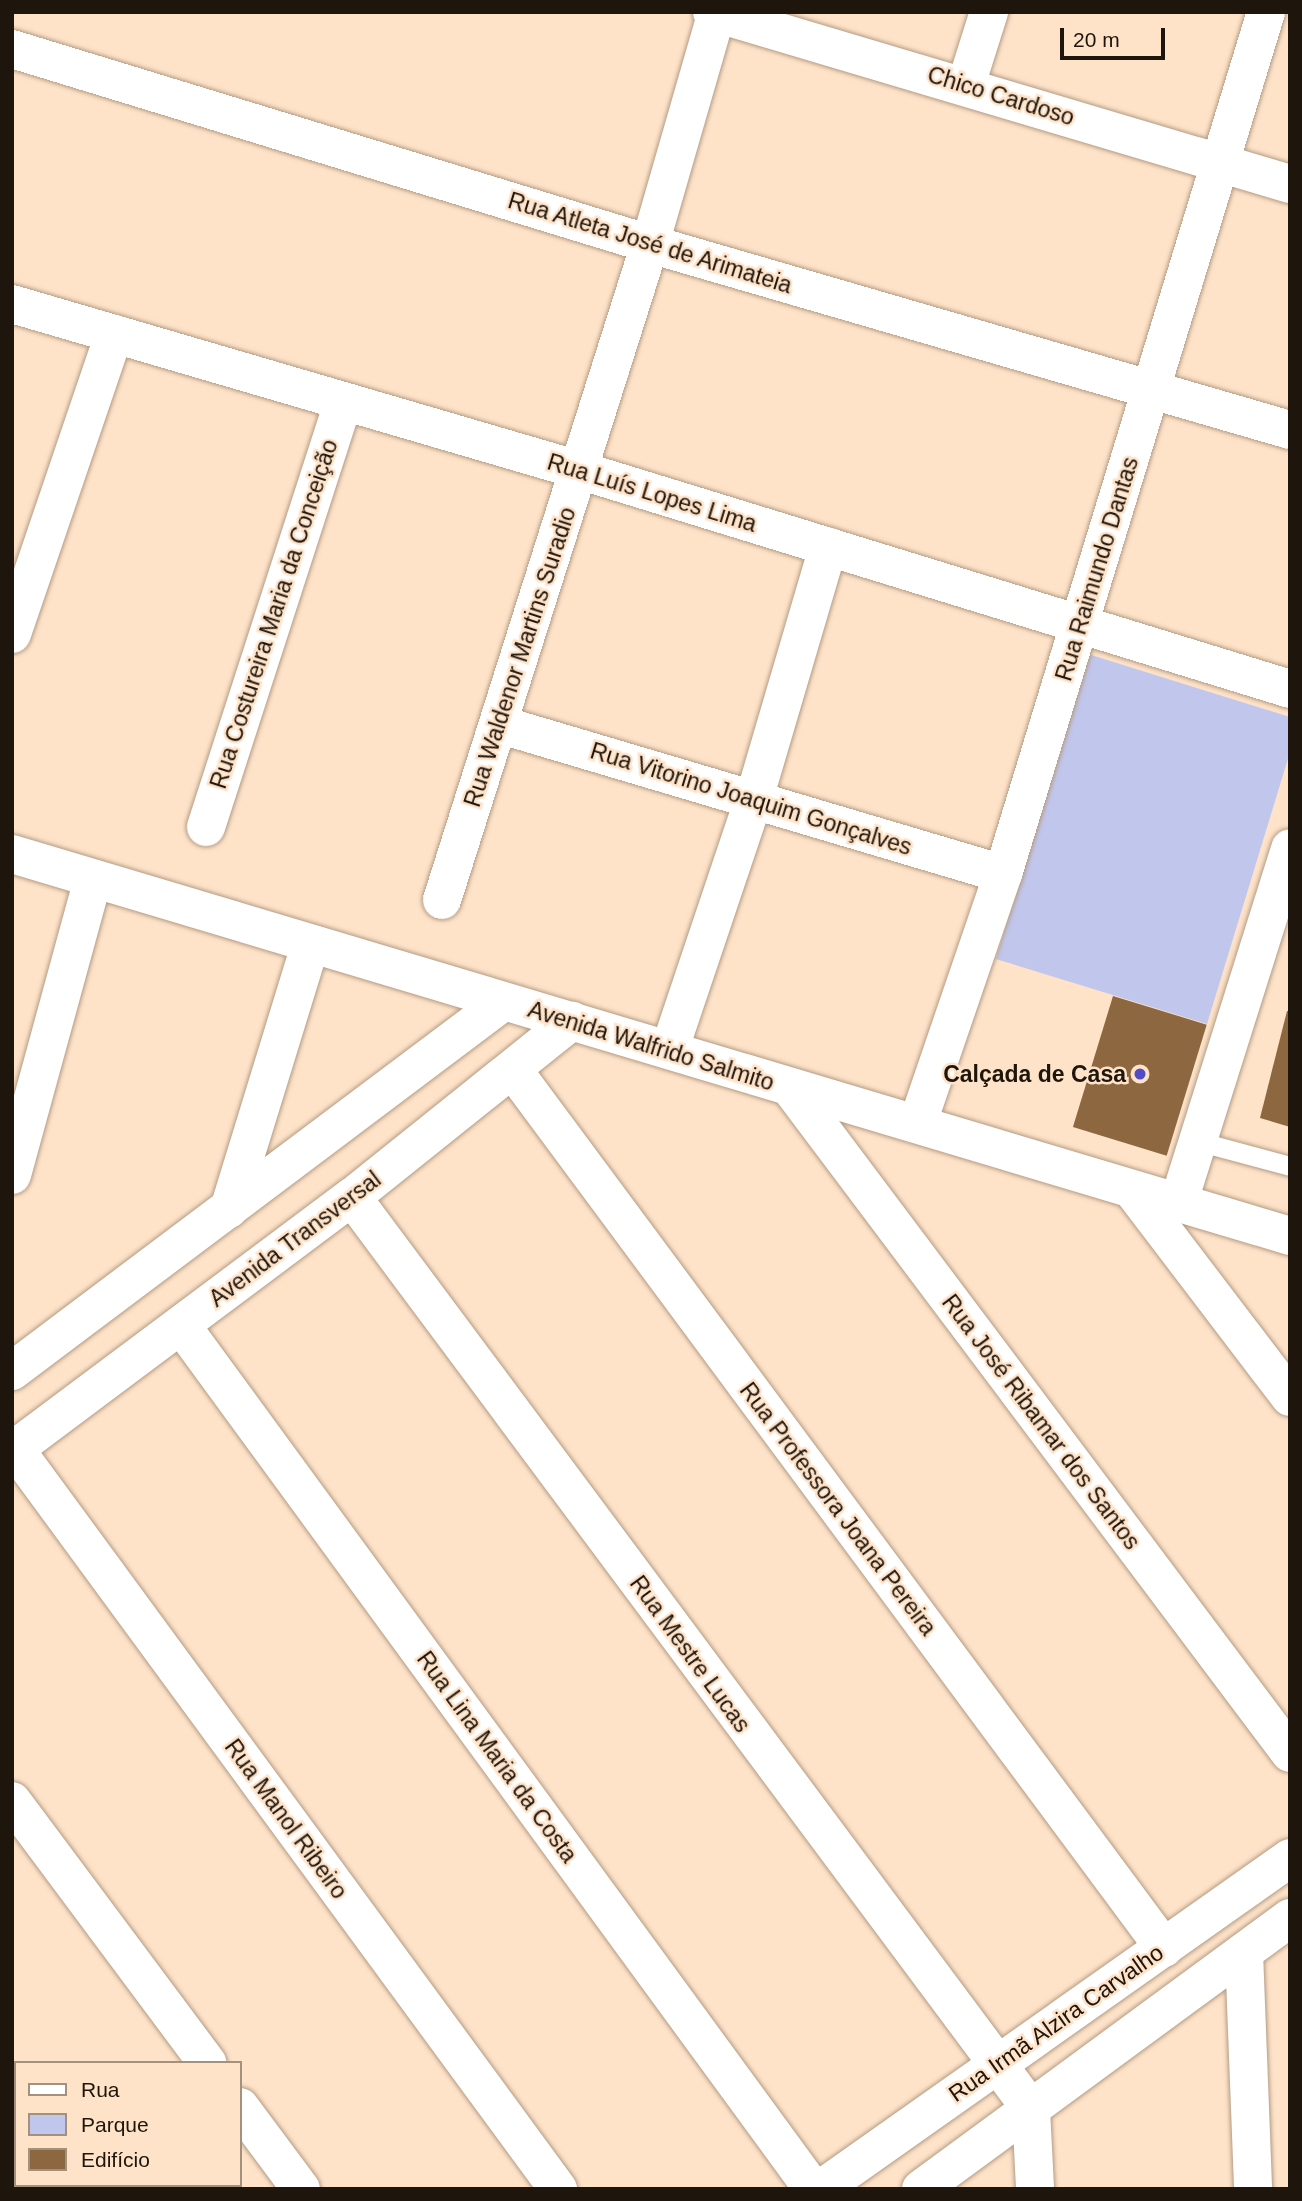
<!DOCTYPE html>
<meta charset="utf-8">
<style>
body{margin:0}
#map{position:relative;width:1302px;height:2201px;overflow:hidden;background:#fee3c9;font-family:Arial,sans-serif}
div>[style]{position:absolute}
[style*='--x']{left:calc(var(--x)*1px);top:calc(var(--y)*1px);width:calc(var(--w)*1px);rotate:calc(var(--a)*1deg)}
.green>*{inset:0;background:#c1c6ed}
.building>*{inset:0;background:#8d673f;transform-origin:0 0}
.roads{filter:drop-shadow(0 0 2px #b49b83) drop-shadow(0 0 2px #b49b83)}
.service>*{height:19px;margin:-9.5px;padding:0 9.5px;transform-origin:9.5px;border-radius:9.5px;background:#fff}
.minor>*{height:38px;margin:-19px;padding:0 19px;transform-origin:19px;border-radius:19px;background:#fff}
.tertiary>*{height:38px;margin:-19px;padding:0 19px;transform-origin:19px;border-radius:19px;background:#fff}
.dots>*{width:19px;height:19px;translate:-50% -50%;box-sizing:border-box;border:4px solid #fee3c9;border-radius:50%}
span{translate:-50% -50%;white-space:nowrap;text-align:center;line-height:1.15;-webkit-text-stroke:5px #fee3c9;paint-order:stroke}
.street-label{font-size:23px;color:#1e150c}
.poi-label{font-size:23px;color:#1e150c;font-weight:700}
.right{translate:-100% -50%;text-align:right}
.frame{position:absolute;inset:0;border:14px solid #1e150c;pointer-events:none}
.legend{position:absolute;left:14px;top:2061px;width:228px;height:126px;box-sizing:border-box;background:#fee3c9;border:2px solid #a4917d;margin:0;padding:9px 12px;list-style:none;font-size:21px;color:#1e150c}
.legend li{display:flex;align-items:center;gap:14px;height:35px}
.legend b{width:35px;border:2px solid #a4917d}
.scale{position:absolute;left:1060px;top:28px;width:105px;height:32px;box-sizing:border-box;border:4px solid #1e150c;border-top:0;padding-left:9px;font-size:21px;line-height:24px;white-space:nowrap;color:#1e150c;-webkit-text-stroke:5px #fee3c9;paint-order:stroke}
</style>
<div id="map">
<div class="green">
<i style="clip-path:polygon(1088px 654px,1290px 717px,1290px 752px,1207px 1024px,996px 959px)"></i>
</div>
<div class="building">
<i style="left:1113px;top:996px;width:98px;height:137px;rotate:17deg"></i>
<i style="clip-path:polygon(1287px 1011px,1290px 1011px,1290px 1127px,1260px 1118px)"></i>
</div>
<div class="roads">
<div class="service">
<i style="--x:1197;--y:1141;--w:96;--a:15"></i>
</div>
<div class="minor">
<i style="--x:712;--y:12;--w:603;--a:16.57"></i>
<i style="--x:12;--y:49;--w:667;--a:17"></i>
<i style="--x:650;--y:244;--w:666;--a:16.21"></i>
<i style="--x:966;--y:85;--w:77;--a:-72.5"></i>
<i style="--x:12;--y:304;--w:591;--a:16.32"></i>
<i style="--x:579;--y:470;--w:744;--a:17.12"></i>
<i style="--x:12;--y:634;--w:317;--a:-71.2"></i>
<i style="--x:498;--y:724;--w:527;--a:16.54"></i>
<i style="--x:206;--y:827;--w:447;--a:-72.1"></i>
<i style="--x:442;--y:900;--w:688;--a:-72.41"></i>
<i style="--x:650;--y:244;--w:241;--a:-73.9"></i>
<i style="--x:670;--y:1048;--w:263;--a:-71.4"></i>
<i style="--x:754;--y:799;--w:263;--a:-73.6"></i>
<i style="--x:513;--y:1070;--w:1093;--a:53.44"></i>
<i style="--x:792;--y:1090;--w:829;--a:53.09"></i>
<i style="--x:918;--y:1122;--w:262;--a:-71.1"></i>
<i style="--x:1003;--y:874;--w:901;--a:-73.03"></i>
<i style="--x:12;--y:1175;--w:307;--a:-74.7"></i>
<i style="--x:1133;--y:1191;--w:259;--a:52.7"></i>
<i style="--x:352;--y:1197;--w:1137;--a:53.33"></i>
<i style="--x:1031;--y:2109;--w:80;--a:87.1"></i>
<i style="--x:1178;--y:1204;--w:373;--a:-72.5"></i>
<i style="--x:229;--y:1209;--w:276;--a:-72.9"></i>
<i style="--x:181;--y:1325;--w:1070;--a:53.82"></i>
<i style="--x:15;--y:1449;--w:918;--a:53.73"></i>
<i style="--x:12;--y:1801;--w:327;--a:53.3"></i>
<i style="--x:1244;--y:1952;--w:237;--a:87.8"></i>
<i style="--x:240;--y:2107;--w:102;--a:53.4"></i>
<i style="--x:12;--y:2153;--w:6;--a:51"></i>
<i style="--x:36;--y:2185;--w:5;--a:53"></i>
</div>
<div class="tertiary">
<i style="--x:12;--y:854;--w:1334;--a:16.64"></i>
<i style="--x:12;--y:1371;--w:614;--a:-36.93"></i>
<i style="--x:12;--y:1451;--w:424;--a:-36.8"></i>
<i style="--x:352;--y:1197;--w:282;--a:-38.7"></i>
<i style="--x:821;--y:2189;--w:574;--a:-35.21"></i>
<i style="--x:921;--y:2189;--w:458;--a:-36.3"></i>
</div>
</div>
<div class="dots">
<i style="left:1140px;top:1074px;background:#514ec5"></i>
</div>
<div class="street-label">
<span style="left:1001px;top:96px;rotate:17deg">Chico Cardoso</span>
<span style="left:650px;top:243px;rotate:17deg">Rua Atleta José de Arimateia</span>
<span style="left:652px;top:493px;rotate:17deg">Rua Luís Lopes Lima</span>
<span style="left:1097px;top:569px;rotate:-73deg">Rua Raimundo Dantas</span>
<span style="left:274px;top:614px;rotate:-72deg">Rua Costureira Maria da Conceição</span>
<span style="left:520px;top:657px;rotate:-72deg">Rua Waldenor Martins Suradio</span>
<span style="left:751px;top:799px;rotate:17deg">Rua Vitorino Joaquim Gonçalves</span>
<span style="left:651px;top:1046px;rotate:17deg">Avenida Walfrido Salmito</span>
<span style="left:295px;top:1239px;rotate:-37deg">Avenida Transversal</span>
<span style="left:1041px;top:1422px;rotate:53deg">Rua José Ribamar dos Santos</span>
<span style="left:838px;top:1509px;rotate:53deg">Rua Professora Joana Pereira</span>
<span style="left:690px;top:1654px;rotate:54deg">Rua Mestre Lucas</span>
<span style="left:497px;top:1757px;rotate:54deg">Rua Lina Maria da Costa</span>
<span style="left:286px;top:1819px;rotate:54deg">Rua Manol Ribeiro</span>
<span style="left:1056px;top:2023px;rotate:-35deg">Rua Irmã Alzira Carvalho</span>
</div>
<div class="poi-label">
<span class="right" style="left:1126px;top:1074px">Calçada de Casa</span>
</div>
<div class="frame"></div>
<ul class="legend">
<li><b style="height:9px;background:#fff"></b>Rua</li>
<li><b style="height:19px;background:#c1c6ed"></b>Parque</li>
<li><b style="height:19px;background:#8d673f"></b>Edifício</li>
</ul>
<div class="scale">20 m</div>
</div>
